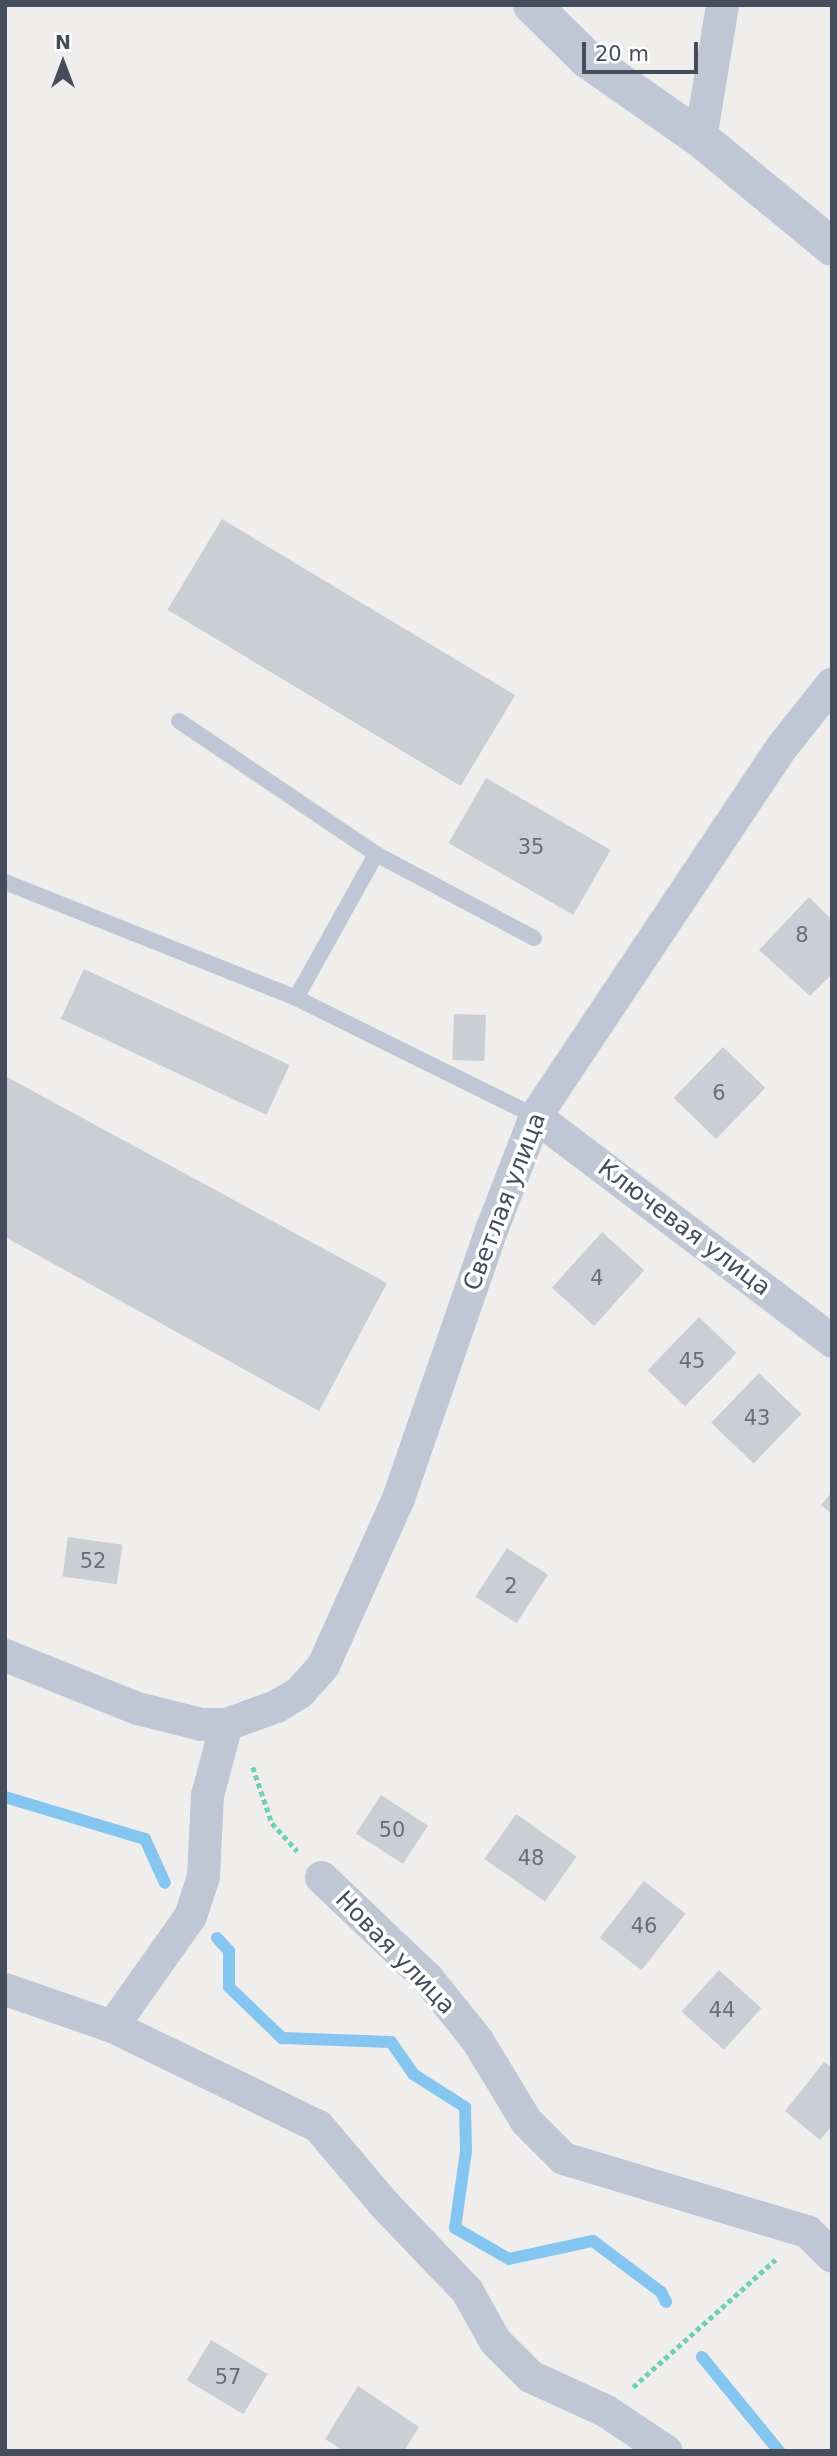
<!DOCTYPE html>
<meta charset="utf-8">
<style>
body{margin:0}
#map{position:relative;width:837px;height:2456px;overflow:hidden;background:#f0eeed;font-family:"DejaVu Sans",sans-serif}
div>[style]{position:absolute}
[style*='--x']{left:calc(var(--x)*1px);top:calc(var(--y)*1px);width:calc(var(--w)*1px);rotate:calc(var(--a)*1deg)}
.stream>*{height:12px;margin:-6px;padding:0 6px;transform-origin:6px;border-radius:6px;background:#84c6ef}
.building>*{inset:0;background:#ccced6;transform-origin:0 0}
.path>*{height:4.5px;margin-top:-2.25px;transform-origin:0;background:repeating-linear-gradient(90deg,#70d0b2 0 5px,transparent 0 8.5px)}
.service>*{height:16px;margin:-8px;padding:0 8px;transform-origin:8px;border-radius:8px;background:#c0c7d4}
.minor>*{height:33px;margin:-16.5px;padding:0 16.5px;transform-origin:16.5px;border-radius:16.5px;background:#c0c7d4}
.tertiary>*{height:38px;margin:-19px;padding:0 19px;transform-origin:19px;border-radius:19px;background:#c0c7d4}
span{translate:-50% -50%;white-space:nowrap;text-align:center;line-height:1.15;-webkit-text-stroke:7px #fff;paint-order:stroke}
.number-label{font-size:21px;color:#676d7a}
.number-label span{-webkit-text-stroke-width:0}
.street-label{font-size:24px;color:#454d5c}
.frame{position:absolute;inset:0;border:7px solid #454d5c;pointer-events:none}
.north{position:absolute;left:28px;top:28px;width:70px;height:70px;-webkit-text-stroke:5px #fff;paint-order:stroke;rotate:0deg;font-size:19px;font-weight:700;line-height:28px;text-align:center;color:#454d5c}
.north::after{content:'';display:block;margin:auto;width:24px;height:32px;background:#454d5c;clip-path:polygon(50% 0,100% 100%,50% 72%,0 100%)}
.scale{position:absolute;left:582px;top:42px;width:116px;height:32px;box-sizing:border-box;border:4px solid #454d5c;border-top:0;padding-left:9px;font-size:21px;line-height:24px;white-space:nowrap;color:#454d5c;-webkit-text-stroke:5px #fff;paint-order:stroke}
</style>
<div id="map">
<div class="stream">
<i style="--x:5;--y:1797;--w:146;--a:16.7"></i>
<i style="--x:145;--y:1839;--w:48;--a:65.6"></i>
<i style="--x:217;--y:1938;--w:18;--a:47"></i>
<i style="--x:229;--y:1951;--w:36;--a:90"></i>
<i style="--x:229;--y:1987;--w:74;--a:43.9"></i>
<i style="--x:282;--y:2038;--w:109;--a:2.1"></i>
<i style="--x:391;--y:2042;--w:39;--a:55"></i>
<i style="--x:413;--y:2074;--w:62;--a:32.4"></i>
<i style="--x:465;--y:2107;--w:44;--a:88.7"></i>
<i style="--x:466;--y:2151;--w:78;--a:98.1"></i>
<i style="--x:455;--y:2228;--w:62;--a:29.9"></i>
<i style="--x:509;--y:2259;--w:86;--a:-12.1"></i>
<i style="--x:593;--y:2241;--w:85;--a:36.9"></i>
<i style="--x:661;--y:2292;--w:11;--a:63"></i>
<i style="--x:702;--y:2357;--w:122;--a:50.7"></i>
</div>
<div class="building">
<i style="left:222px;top:519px;width:342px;height:106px;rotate:31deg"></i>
<i style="left:486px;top:778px;width:144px;height:75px;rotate:30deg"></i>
<i style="clip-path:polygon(809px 897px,832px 920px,832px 974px,810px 996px,759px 950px)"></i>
<i style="left:84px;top:969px;width:227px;height:55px;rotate:25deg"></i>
<i style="left:454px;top:1014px;width:32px;height:46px;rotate:2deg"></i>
<i style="left:723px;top:1047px;width:59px;height:71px;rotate:44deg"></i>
<i style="clip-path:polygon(5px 1076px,387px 1283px,319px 1411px,5px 1237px)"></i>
<i style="left:602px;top:1232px;width:57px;height:75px;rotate:42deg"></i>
<i style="left:699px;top:1317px;width:52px;height:74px;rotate:44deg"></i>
<i style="left:759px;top:1373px;width:59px;height:69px;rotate:44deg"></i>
<i style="clip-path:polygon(832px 1492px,832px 1514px,821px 1505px)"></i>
<i style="left:68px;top:1537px;width:55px;height:40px;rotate:8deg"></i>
<i style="left:507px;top:1548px;width:49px;height:58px;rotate:33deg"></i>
<i style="left:381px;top:1795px;width:56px;height:46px;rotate:33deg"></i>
<i style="left:516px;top:1814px;width:74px;height:55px;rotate:35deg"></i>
<i style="left:644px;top:1881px;width:53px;height:72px;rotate:38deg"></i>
<i style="left:719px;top:1970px;width:57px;height:56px;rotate:42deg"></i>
<i style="clip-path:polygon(824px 2062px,832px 2067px,832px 2126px,820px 2140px,785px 2111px)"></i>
<i style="left:211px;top:2340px;width:66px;height:47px;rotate:31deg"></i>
<i style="clip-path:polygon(358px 2386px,419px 2427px,404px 2451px,343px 2451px,325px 2439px)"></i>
</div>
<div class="path">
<i style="--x:253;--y:1767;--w:59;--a:71.3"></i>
<i style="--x:272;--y:1823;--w:38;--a:48"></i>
<i style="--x:633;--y:2387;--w:191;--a:-41.8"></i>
</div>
<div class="service">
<i style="--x:179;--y:721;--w:238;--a:34"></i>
<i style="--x:376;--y:854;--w:179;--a:28"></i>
<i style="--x:5;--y:882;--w:313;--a:21.7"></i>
<i style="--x:296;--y:998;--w:267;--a:26.3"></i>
<i style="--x:296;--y:998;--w:165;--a:-60.9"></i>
</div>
<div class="minor">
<i style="--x:700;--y:138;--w:135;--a:-80.6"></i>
<i style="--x:535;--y:1116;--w:373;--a:37.1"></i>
<i style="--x:5;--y:1655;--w:142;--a:21.9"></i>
<i style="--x:137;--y:1708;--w:66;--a:14"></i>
<i style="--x:201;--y:1724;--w:25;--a:0"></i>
<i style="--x:226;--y:1724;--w:53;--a:-19.8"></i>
<i style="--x:276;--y:1706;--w:27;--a:-31"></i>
<i style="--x:299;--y:1692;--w:36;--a:-48"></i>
<i style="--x:323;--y:1665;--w:183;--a:-65.8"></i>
<i style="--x:398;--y:1498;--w:287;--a:-70.9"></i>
<i style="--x:492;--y:1227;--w:119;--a:-68.8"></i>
<i style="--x:535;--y:1116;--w:445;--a:-56.3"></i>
<i style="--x:782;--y:746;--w:80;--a:-51.6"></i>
<i style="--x:321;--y:1877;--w:148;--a:43.6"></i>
<i style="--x:428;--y:1979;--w:78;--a:51.2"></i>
<i style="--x:477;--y:2040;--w:95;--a:58.8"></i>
<i style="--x:526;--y:2121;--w:52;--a:45"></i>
<i style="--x:563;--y:2158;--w:255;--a:16.7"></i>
<i style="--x:807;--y:2231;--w:35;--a:45"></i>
<i style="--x:5;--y:1989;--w:113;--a:19.1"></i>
<i style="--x:112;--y:2026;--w:229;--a:25.9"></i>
<i style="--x:318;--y:2126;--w:101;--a:49.8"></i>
<i style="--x:383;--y:2203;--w:122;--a:46.3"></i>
<i style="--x:467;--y:2291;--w:57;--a:60.8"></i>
<i style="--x:495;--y:2341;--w:49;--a:45"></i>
<i style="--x:530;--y:2376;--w:84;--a:24.7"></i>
<i style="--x:606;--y:2411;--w:72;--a:33.7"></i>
<i style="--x:112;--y:2026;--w:135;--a:-54.7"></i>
<i style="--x:190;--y:1916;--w:42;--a:-72"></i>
<i style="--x:203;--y:1876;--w:81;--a:-87.2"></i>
<i style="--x:207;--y:1795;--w:73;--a:-75"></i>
</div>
<div class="tertiary">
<i style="--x:532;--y:5;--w:78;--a:44.5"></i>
<i style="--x:588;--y:60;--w:136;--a:34.9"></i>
<i style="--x:700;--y:138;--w:171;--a:39.5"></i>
</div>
<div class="number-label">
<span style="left:531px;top:847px">35</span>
<span style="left:802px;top:935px">8</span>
<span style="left:719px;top:1093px">6</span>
<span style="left:597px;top:1278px">4</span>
<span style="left:692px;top:1361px">45</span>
<span style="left:757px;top:1418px">43</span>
<span style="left:93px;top:1561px">52</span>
<span style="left:511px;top:1586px">2</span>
<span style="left:392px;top:1830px">50</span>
<span style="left:531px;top:1858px">48</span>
<span style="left:644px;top:1926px">46</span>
<span style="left:722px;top:2010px">44</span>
<span style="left:228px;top:2377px">57</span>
</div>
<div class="street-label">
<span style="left:505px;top:1202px;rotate:-69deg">Светлая улица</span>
<span style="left:684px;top:1228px;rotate:37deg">Ключевая улица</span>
<span style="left:395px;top:1953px;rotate:46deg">Новая улица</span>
</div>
<div class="frame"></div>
<div class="north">N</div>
<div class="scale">20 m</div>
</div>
